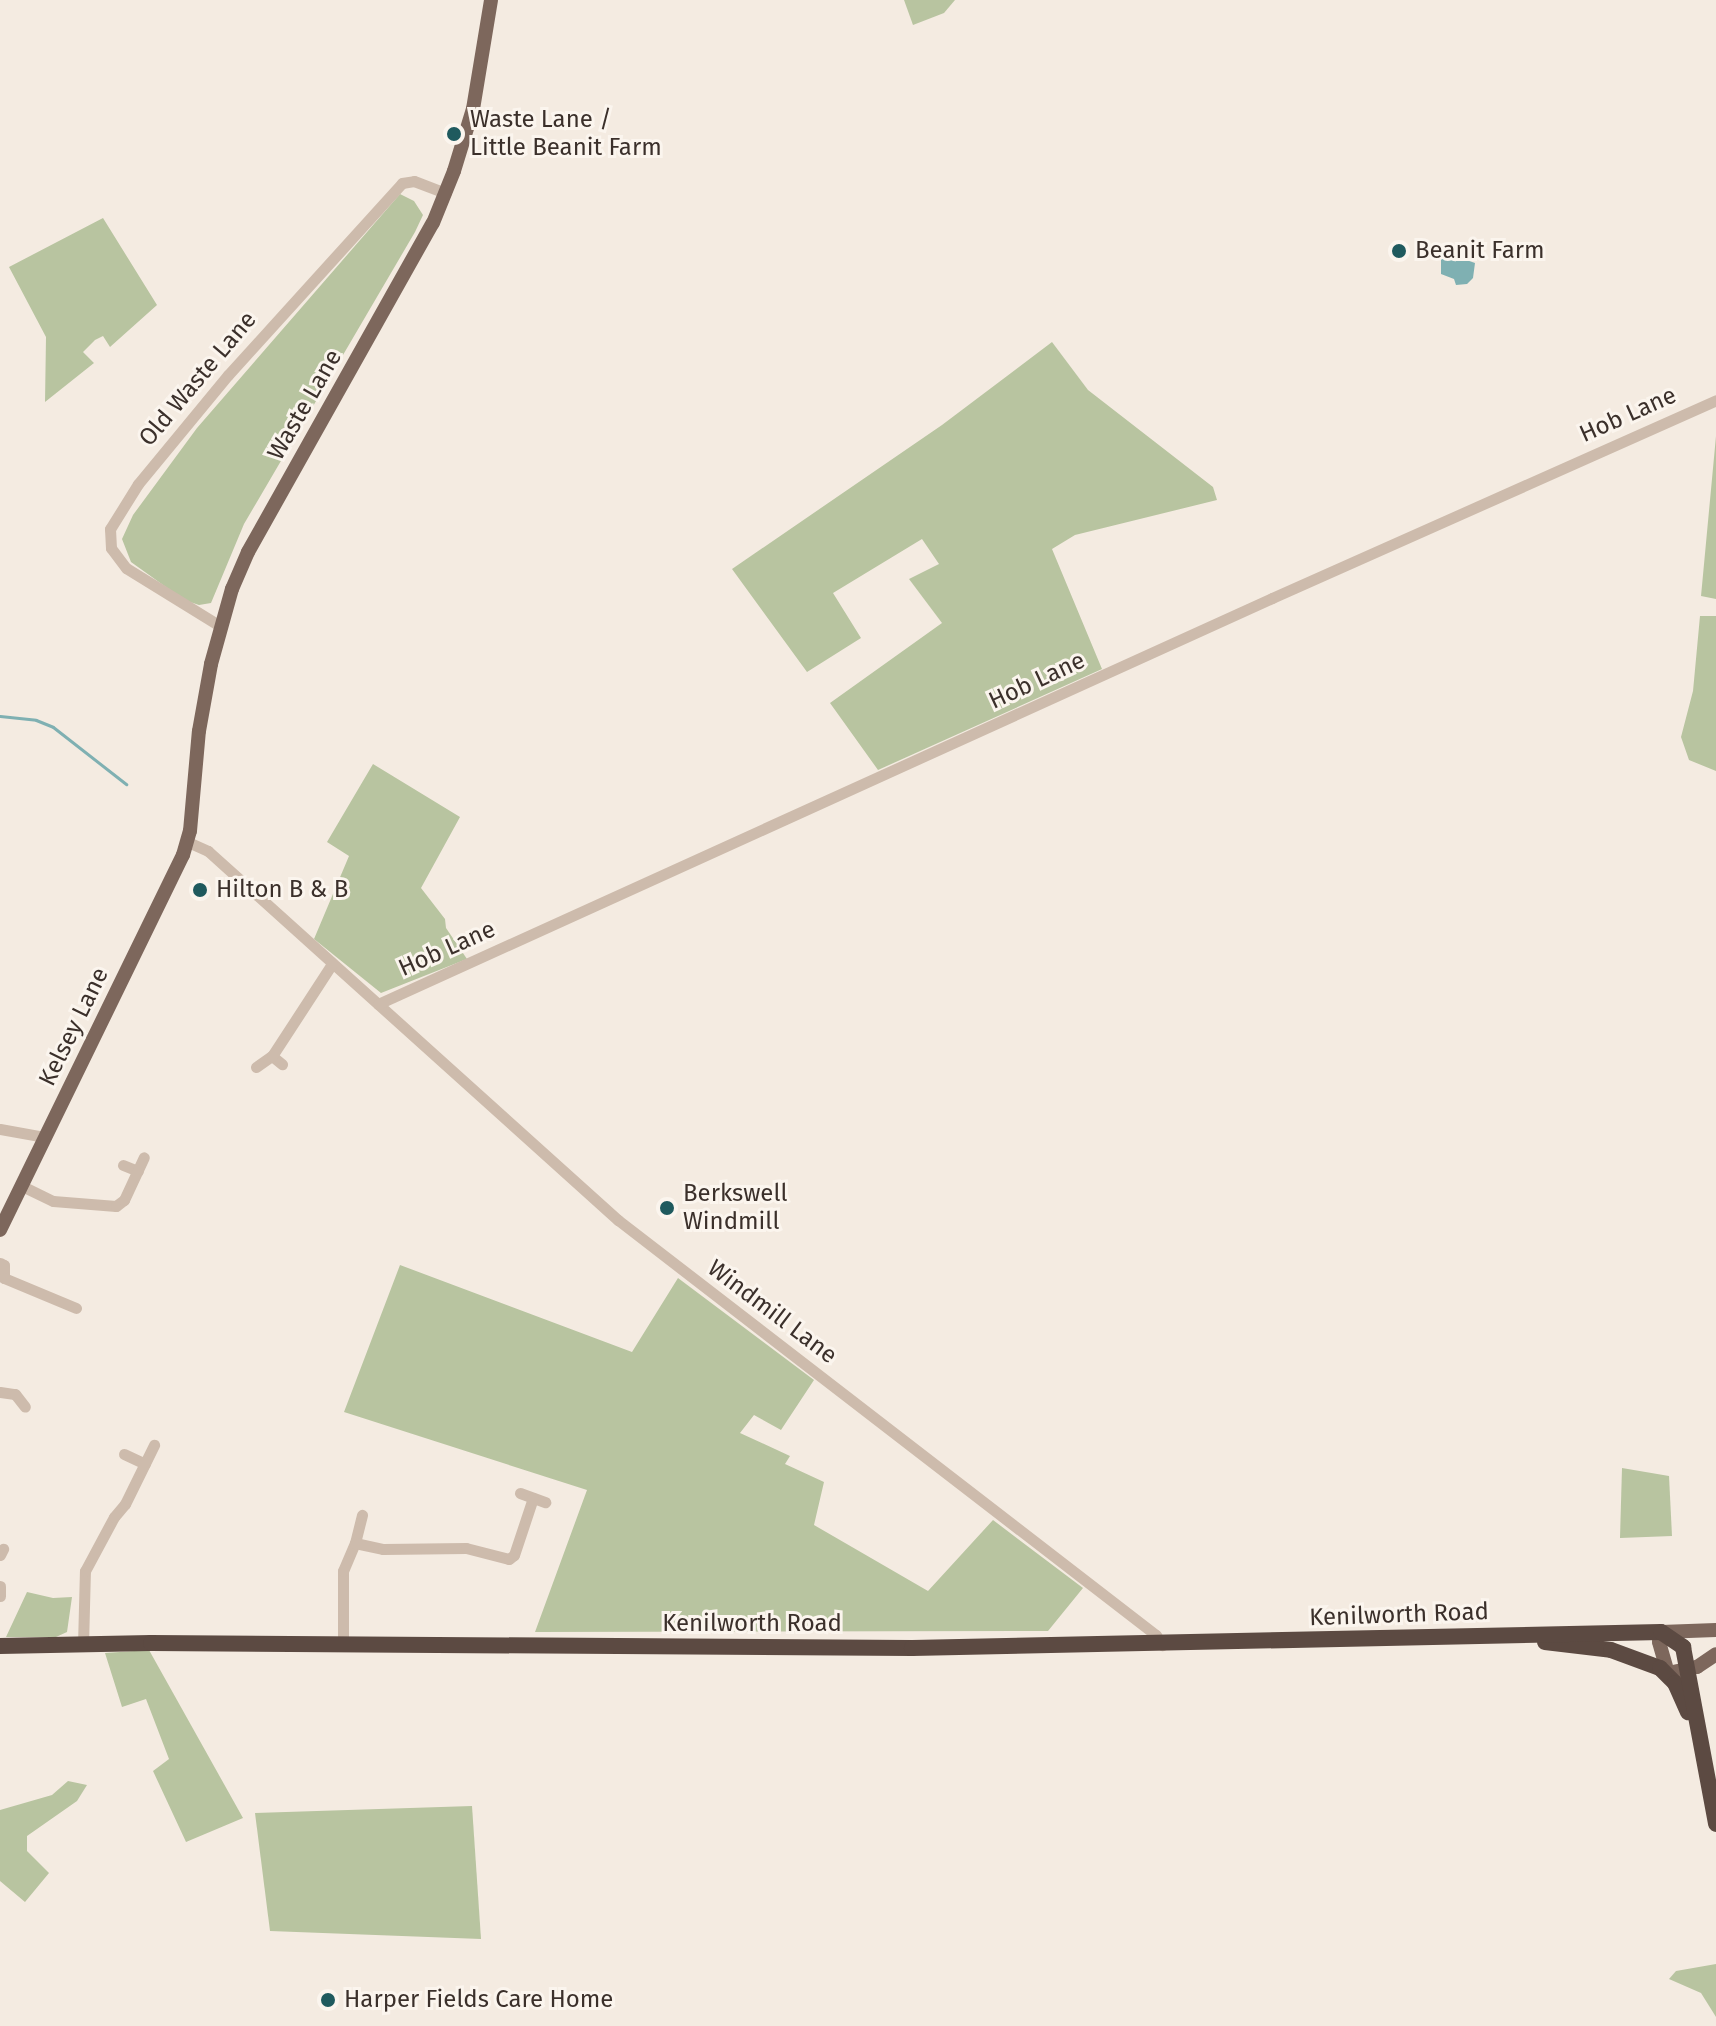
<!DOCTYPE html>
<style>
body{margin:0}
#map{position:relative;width:1716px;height:2026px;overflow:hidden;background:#f4ebe1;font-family:"Fira Sans",sans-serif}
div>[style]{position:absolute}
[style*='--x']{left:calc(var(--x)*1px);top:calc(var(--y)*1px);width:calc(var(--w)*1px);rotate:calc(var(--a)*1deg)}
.green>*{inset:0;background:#b8c4a0}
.water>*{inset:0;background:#7fb0b2}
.stream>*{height:3px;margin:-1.5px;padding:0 1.5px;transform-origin:1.5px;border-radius:1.5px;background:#7fb0b2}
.minor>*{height:11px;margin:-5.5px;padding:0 5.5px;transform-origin:5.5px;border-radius:5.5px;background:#cdbbac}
.major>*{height:14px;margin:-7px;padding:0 7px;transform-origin:7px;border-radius:7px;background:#7d675c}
.highway>*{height:16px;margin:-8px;padding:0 8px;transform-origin:8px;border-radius:8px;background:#5c4a42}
.dots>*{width:22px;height:22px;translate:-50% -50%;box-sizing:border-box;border:4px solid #fbf5ee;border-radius:50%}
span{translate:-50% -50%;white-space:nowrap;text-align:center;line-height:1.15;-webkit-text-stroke:6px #fbf5ee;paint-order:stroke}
.poi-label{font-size:24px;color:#3b302b}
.left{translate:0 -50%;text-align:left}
.street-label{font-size:24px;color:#3b302b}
</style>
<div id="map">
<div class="green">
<i style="clip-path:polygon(904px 0,955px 0,944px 13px,913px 25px)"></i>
<i style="clip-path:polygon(400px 194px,414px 201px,423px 215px,415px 232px,244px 524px,211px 603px,199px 605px,184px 600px,131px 562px,122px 539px,133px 515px,197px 428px)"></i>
<i style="clip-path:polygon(103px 218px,157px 305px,110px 347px,103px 336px,95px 340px,83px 352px,94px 363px,45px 402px,46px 337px,9px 267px)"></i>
<i style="clip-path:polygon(1052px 342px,1088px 390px,1213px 487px,1217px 500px,1075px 535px,1052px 549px,1102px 669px,878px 770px,830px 703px,942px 623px,909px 579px,939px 564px,922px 539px,833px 593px,861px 638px,807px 672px,732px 569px,942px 425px)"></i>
<i style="clip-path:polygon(1716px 436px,1716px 599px,1701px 596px)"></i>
<i style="clip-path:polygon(1700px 616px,1716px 616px,1716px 771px,1689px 760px,1681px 737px,1693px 691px)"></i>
<i style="clip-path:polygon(373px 764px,460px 817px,421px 888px,445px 919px,446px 928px,467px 959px,381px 993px,314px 939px,349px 856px,327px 842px)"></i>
<i style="clip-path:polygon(400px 1265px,632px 1352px,678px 1278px,814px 1380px,781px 1430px,754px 1415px,740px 1433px,790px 1456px,785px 1464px,824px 1482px,814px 1525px,928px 1591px,993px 1520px,1083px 1588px,1048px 1631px,535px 1632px,587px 1490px,344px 1412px)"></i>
<i style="clip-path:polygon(1622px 1468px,1669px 1476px,1672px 1536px,1620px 1538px)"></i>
<i style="clip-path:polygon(27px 1592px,53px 1598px,72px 1597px,67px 1632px,56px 1637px,6px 1637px)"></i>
<i style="clip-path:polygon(149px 1650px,243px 1818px,186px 1842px,153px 1771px,169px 1759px,146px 1699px,122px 1707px,105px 1653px)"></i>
<i style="clip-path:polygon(68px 1781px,87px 1785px,77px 1801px,27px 1836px,27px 1851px,49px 1873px,25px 1902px,0 1881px,0 1810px,52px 1795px)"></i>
<i style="clip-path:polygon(472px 1806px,481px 1939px,270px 1931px,255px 1813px)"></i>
<i style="clip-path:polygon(1716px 1964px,1716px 2017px,1701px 1993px,1669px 1979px,1676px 1971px)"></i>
</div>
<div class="water">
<i style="clip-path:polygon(1455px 256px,1475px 263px,1473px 278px,1467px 284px,1456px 285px,1454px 279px,1441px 274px,1441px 259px)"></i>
</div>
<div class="stream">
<i style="--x:0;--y:716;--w:36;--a:6"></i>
<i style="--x:36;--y:720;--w:18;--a:22"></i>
<i style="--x:53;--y:727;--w:93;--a:38"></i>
</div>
<div class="minor">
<i style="--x:220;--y:626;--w:110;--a:-148.3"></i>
<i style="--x:126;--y:568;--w:25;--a:-127"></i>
<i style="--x:111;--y:548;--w:19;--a:-93"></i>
<i style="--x:110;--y:529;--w:53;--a:-58.1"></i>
<i style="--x:138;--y:484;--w:141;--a:-50.5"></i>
<i style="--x:228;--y:375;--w:259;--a:-47.8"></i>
<i style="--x:402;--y:183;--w:12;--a:-9"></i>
<i style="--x:414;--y:181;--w:34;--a:21"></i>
<i style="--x:188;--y:842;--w:22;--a:24"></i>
<i style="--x:208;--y:851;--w:552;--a:41.99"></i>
<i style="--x:618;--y:1220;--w:679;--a:37.65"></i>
<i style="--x:1156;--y:1635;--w:12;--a:59"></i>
<i style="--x:378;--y:1004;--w:982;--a:-24.42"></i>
<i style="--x:1272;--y:598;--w:486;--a:-24"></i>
<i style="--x:272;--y:1056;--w:13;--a:39"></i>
<i style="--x:256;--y:1067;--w:19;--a:-35"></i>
<i style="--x:272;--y:1056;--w:110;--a:-56.9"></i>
<i style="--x:0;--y:1129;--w:46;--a:10.1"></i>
<i style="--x:123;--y:1165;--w:16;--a:22"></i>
<i style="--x:22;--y:1186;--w:34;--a:26"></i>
<i style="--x:53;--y:1201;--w:63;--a:4.5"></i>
<i style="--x:116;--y:1206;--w:10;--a:-37"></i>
<i style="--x:124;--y:1200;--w:47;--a:-65.1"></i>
<i style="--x:0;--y:1263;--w:4;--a:27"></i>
<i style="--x:4;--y:1265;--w:13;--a:90"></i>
<i style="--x:4;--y:1278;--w:78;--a:22.6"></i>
<i style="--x:0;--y:1392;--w:15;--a:8"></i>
<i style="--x:15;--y:1394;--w:16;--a:52"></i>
<i style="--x:124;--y:1454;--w:23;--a:25"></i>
<i style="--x:520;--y:1493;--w:27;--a:20"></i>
<i style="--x:355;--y:1543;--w:29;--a:-76"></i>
<i style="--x:0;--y:1555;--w:7;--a:-63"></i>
<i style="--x:0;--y:1586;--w:10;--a:90"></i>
<i style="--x:83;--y:1645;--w:74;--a:-88.5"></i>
<i style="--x:85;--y:1571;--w:61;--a:-61.8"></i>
<i style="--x:114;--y:1517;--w:17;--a:-50"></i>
<i style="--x:125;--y:1504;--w:66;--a:-63.8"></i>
<i style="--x:343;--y:1645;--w:74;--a:-90"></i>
<i style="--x:343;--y:1571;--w:30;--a:-67"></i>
<i style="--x:355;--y:1543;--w:29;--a:12"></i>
<i style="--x:383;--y:1549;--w:83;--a:-0.7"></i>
<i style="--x:466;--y:1548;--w:44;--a:14.3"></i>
<i style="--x:509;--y:1559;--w:6;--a:-39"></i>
<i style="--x:514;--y:1555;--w:60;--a:-71.6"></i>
</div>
<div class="major">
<i style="--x:0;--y:1230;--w:417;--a:-64"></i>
<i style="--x:183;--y:855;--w:25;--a:-74"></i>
<i style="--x:190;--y:831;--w:100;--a:-84.9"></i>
<i style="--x:199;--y:731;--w:68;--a:-79.8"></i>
<i style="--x:211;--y:664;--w:78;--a:-74.4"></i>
<i style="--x:232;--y:589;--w:40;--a:-66.6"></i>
<i style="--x:248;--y:552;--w:377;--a:-60.7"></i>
<i style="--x:433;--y:223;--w:56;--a:-68"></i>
<i style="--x:454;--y:171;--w:65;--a:-73"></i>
<i style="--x:473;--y:109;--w:110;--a:-80.6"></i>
<i style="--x:1716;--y:1630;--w:55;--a:177.9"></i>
<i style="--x:1661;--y:1632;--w:10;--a:101"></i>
<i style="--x:1659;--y:1642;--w:32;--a:74"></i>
<i style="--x:1668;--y:1673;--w:30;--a:-12"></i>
<i style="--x:1697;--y:1667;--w:23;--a:-34"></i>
</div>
<div class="highway">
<i style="--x:1545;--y:1642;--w:66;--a:6.9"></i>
<i style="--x:1611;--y:1650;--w:52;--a:20.2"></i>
<i style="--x:1660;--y:1668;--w:21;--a:45"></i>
<i style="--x:1675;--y:1683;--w:32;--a:66"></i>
<i style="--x:0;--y:1646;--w:151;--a:-1.1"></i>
<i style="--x:151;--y:1643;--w:761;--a:0.38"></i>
<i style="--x:912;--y:1648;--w:749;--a:-1.22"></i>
<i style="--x:1661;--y:1632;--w:27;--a:34"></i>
<i style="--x:1683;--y:1647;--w:180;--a:79.4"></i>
</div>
<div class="dots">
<i style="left:454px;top:134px;background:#1f5a5e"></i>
<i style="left:1399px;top:251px;background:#1f5a5e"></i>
<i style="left:200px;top:890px;background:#1f5a5e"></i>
<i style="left:667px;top:1208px;background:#1f5a5e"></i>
<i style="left:328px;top:2000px;background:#1f5a5e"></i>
</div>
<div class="poi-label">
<span class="left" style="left:470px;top:134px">Waste Lane /<br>Little Beanit Farm</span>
<span class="left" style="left:1415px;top:251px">Beanit Farm</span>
<span class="left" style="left:216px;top:890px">Hilton B &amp; B</span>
<span class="left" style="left:683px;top:1208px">Berkswell<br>Windmill</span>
<span class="left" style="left:344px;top:2000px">Harper Fields Care Home</span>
</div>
<div class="street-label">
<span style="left:198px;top:379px;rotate:-50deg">Old Waste Lane</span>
<span style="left:305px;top:405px;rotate:-60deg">Waste Lane</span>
<span style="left:1628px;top:415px;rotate:-24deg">Hob Lane</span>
<span style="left:1037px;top:681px;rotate:-25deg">Hob Lane</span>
<span style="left:447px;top:949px;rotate:-24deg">Hob Lane</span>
<span style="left:74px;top:1027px;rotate:-64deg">Kelsey Lane</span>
<span style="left:772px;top:1312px;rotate:37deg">Windmill Lane</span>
<span style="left:1399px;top:1615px;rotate:-2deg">Kenilworth Road</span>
<span style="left:752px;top:1624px">Kenilworth Road</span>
</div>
</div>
